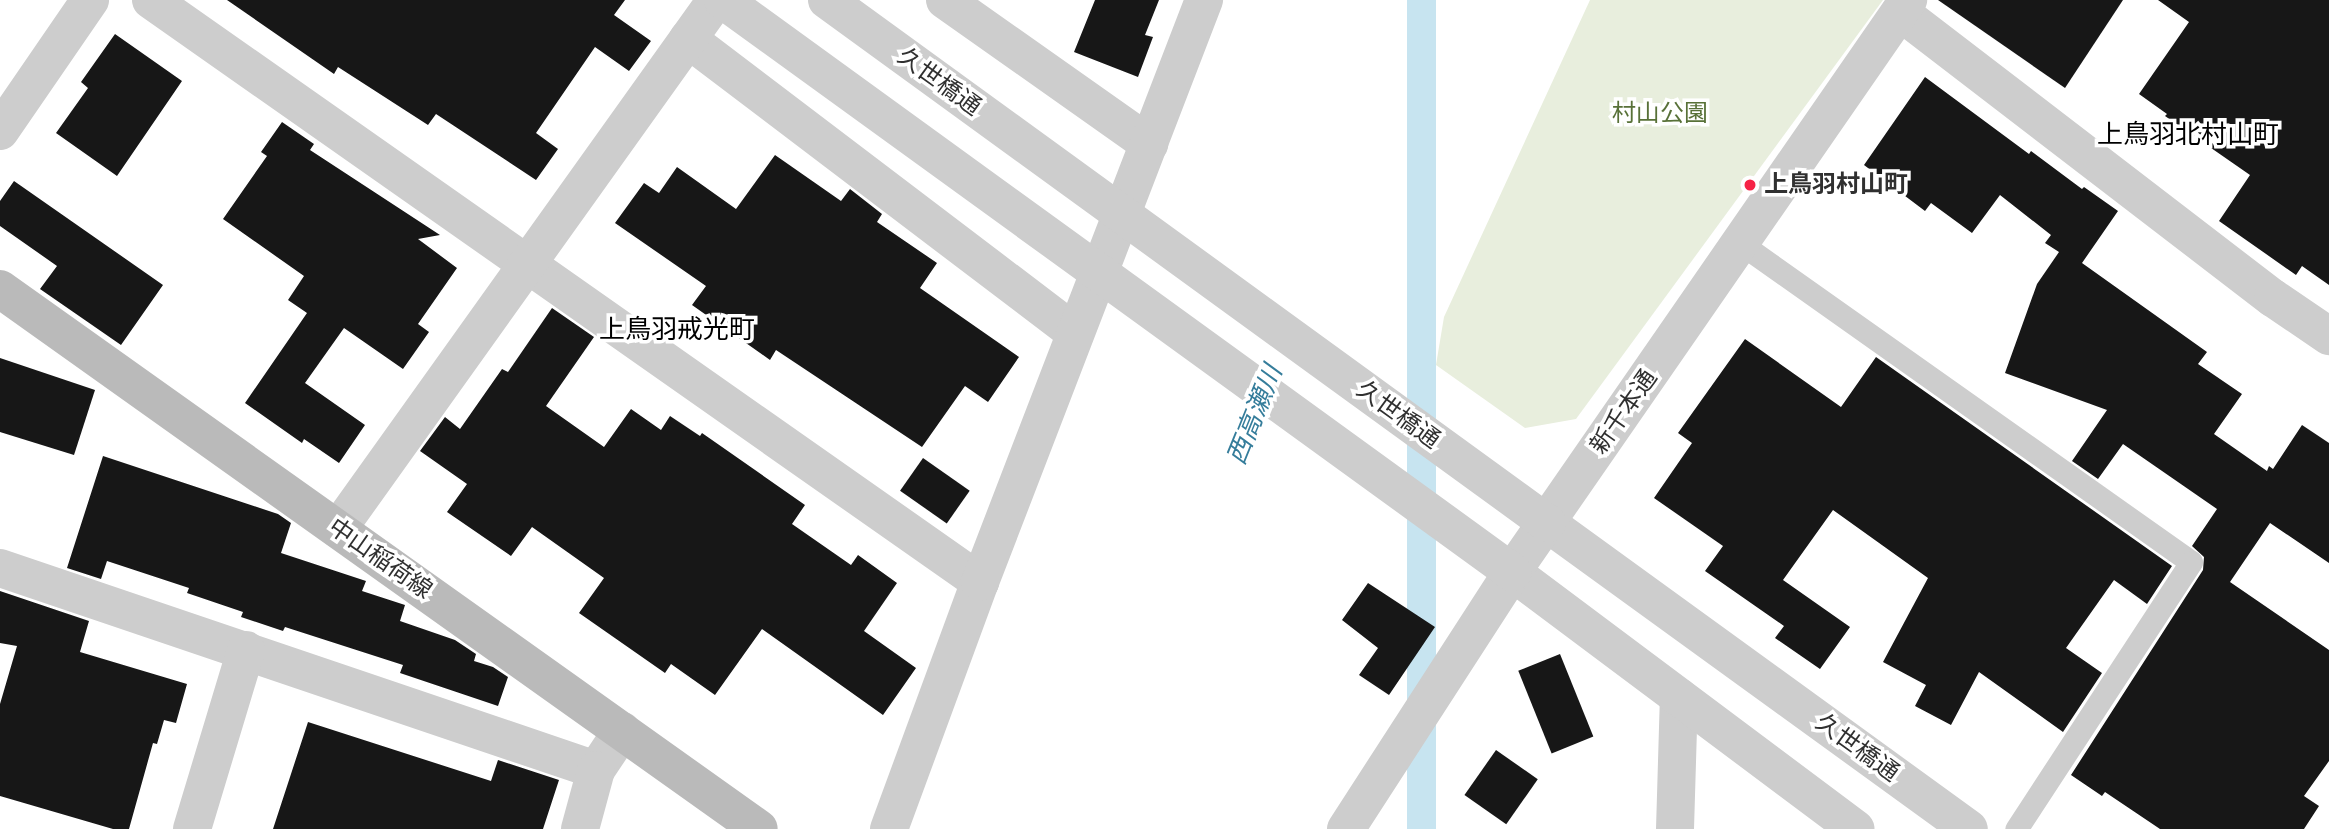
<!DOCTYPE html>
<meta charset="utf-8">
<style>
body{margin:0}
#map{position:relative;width:2329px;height:829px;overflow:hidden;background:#fff;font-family:"DejaVu Sans","Noto Sans JP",sans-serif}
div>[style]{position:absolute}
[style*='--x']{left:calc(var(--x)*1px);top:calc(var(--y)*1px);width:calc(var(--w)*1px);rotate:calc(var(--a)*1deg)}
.green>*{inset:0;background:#e8eedd}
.water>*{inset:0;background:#c7e4f0;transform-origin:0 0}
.building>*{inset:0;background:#171717;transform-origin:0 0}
.service>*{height:23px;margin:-11.5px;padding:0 11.5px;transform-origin:11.5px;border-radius:11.5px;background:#cdcdcd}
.minor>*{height:38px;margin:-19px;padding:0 19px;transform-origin:19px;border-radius:19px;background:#cdcdcd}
.tertiary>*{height:38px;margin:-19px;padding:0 19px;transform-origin:19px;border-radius:19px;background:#cdcdcd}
.secondary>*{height:38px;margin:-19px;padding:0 19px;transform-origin:19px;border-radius:19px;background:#bababa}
.tertiary-bridge>*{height:38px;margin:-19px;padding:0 19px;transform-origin:19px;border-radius:19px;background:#cdcdcd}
.dots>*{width:19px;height:19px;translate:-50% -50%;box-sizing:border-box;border:4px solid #fff;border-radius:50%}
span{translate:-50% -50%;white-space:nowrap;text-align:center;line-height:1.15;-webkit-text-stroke:7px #fff;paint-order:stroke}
.street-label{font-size:24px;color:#303030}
.park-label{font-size:24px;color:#587138}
.poi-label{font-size:24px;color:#303030;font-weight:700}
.left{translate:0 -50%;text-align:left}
.neighbourhood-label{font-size:26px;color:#000}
.water-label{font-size:26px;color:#357d9b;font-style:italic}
</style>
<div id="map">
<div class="green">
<i style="clip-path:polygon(1590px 0,1883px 0,1576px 419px,1525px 428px,1436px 365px,1444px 317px)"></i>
</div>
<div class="water">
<i style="left:1407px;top:0;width:29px;height:893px"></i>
</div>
<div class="building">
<i style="clip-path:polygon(227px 0,625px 0,614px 15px,651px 41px,629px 71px,595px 47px,536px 133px,558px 149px,536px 180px,436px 114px,428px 125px,338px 67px,334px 74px)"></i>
<i style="clip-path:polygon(1095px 0,1159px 0,1145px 35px,1153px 37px,1138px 77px,1074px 52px)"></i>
<i style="clip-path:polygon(1938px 0,2123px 0,2065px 88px)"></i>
<i style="clip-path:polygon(2158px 0,2329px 0,2329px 285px,2302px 266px,2296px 275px,2219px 221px,2250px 175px,2165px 116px,2167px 114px,2139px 94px,2189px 22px)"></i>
<i style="clip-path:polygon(115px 34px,182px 81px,117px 176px,56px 133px,88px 88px,81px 82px)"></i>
<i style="clip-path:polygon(1925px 77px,2029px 154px,2031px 151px,2082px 189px,2084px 187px,2118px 211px,2082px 263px,2207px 352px,2198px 364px,2242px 394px,2214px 434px,2267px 471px,2269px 466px,2273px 469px,2302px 425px,2329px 443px,2329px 563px,2270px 523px,2230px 582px,2329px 650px,2329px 761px,2304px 796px,2319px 806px,2304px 829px,2160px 829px,2105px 792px,2102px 796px,2071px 775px,2203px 570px,2204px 557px,2192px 546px,2217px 509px,2123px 444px,2098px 479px,2072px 461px,2107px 410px,2005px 373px,2037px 284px,2059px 252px,2045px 243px,2051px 235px,2000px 195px,1972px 233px,1931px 203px,1925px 211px,1864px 165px)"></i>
<i style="clip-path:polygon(282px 122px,314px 144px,310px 150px,440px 235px,418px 239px,457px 268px,418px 324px,429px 332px,403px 369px,344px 328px,305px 383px,365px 425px,339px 463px,304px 439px,302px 443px,245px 403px,307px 313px,288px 300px,304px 276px,223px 219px,267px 156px,261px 152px)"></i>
<i style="clip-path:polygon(775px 155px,841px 201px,850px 189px,882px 214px,877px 222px,937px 263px,920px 288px,1019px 357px,988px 402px,965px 386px,922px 447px,776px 350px,770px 360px,692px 305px,706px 286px,615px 223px,644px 183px,659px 193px,677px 167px,736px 209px)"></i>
<i style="clip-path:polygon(14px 181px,163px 285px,121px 345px,40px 289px,57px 266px,0 226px,0 201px)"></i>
<i style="clip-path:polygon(552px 308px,594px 337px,546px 406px,604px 447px,631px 409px,661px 430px,670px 416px,700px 436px,702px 433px,805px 505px,792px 524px,851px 565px,858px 555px,897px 583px,864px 631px,916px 668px,883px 715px,762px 629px,715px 695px,671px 664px,665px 673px,579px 613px,604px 578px,532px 527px,511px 556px,447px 512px,467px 484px,420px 451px,445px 417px,460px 429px,502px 369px,508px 372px)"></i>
<i style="clip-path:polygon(1745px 339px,1841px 407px,1876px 357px,2172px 566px,2147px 604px,2114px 580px,2066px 648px,2102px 673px,2063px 732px,1979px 672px,1951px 725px,1915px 706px,1926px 685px,1883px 662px,1928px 578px,1833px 510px,1783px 580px,1850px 627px,1820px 669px,1775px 638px,1784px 626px,1705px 571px,1723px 546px,1654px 498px,1692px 443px,1678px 433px)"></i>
<i style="clip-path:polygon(0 358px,95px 390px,74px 455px,0 432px)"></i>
<i style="clip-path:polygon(103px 456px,278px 514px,291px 523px,281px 553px,366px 581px,362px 591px,405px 605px,400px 621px,455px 640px,476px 654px,474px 661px,493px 667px,508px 677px,498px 706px,400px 673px,403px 665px,285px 627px,283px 631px,241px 617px,243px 612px,187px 593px,189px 588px,107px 561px,101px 579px,67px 568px)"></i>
<i style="left:923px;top:458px;width:57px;height:40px;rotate:35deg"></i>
<i style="clip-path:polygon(1368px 583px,1435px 627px,1389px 695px,1359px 675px,1378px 648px,1342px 620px)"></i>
<i style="clip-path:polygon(0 591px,89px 621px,80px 652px,187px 684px,176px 723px,164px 720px,157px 744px,153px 743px,129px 829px,113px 829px,0 796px,0 704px,17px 646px,0 643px)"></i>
<i style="left:1560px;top:654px;width:89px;height:45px;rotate:68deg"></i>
<i style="clip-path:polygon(308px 722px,491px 781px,498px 760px,559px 780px,543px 829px,273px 829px)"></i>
<i style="left:1496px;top:750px;width:51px;height:55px;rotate:35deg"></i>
</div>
<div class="service">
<i style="--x:1740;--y:243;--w:552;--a:35.27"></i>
<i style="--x:2191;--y:562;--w:319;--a:123.2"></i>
</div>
<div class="minor">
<i style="--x:151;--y:0;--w:1013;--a:35.07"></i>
<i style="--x:945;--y:0;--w:250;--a:35.2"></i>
<i style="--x:1900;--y:12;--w:470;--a:37.5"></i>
<i style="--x:2273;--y:298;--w:68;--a:34.2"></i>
<i style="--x:688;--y:39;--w:486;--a:37.2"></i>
<i style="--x:0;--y:131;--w:159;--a:-55.5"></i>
<i style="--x:338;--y:529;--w:650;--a:-54.45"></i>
<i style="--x:0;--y:568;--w:629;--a:18.72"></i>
<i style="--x:596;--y:770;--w:47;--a:-56.3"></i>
<i style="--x:192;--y:829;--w:187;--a:-73.2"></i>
<i style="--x:580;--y:829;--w:61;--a:-74.8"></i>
<i style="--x:889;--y:829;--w:263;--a:-69.8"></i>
<i style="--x:980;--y:582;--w:624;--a:-68.95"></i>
<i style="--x:1675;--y:829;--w:132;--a:-88.3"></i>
</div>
<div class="tertiary">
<i style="--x:1547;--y:523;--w:521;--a:35.95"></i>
<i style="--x:1512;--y:572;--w:429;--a:36.8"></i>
<i style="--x:1346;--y:829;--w:306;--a:-57.1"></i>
<i style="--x:1512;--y:572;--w:696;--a:-55.3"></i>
</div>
<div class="secondary">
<i style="--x:0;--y:289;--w:931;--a:35.43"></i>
</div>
<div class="tertiary-bridge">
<i style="--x:723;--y:0;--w:975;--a:35.94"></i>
<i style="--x:827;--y:0;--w:890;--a:35.99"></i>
</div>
<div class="dots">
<i style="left:1750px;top:185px;background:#f62346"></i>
</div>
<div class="street-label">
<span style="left:939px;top:82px;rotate:36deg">久世橋通</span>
<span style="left:1624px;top:412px;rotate:-55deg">新千本通</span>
<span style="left:1398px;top:415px;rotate:36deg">久世橋通</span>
<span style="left:380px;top:559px;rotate:35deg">中山稲荷線</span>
<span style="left:1857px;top:748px;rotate:36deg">久世橋通</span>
</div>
<div class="park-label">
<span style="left:1660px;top:114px">村山公園</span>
</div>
<div class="poi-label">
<span class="left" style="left:1764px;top:185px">上鳥羽村山町</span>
</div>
<div class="neighbourhood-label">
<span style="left:2188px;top:135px">上鳥羽北村山町</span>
<span style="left:677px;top:330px">上鳥羽戒光町</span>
</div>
<div class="water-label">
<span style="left:1255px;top:415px;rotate:-68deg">西高瀬川</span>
</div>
</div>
